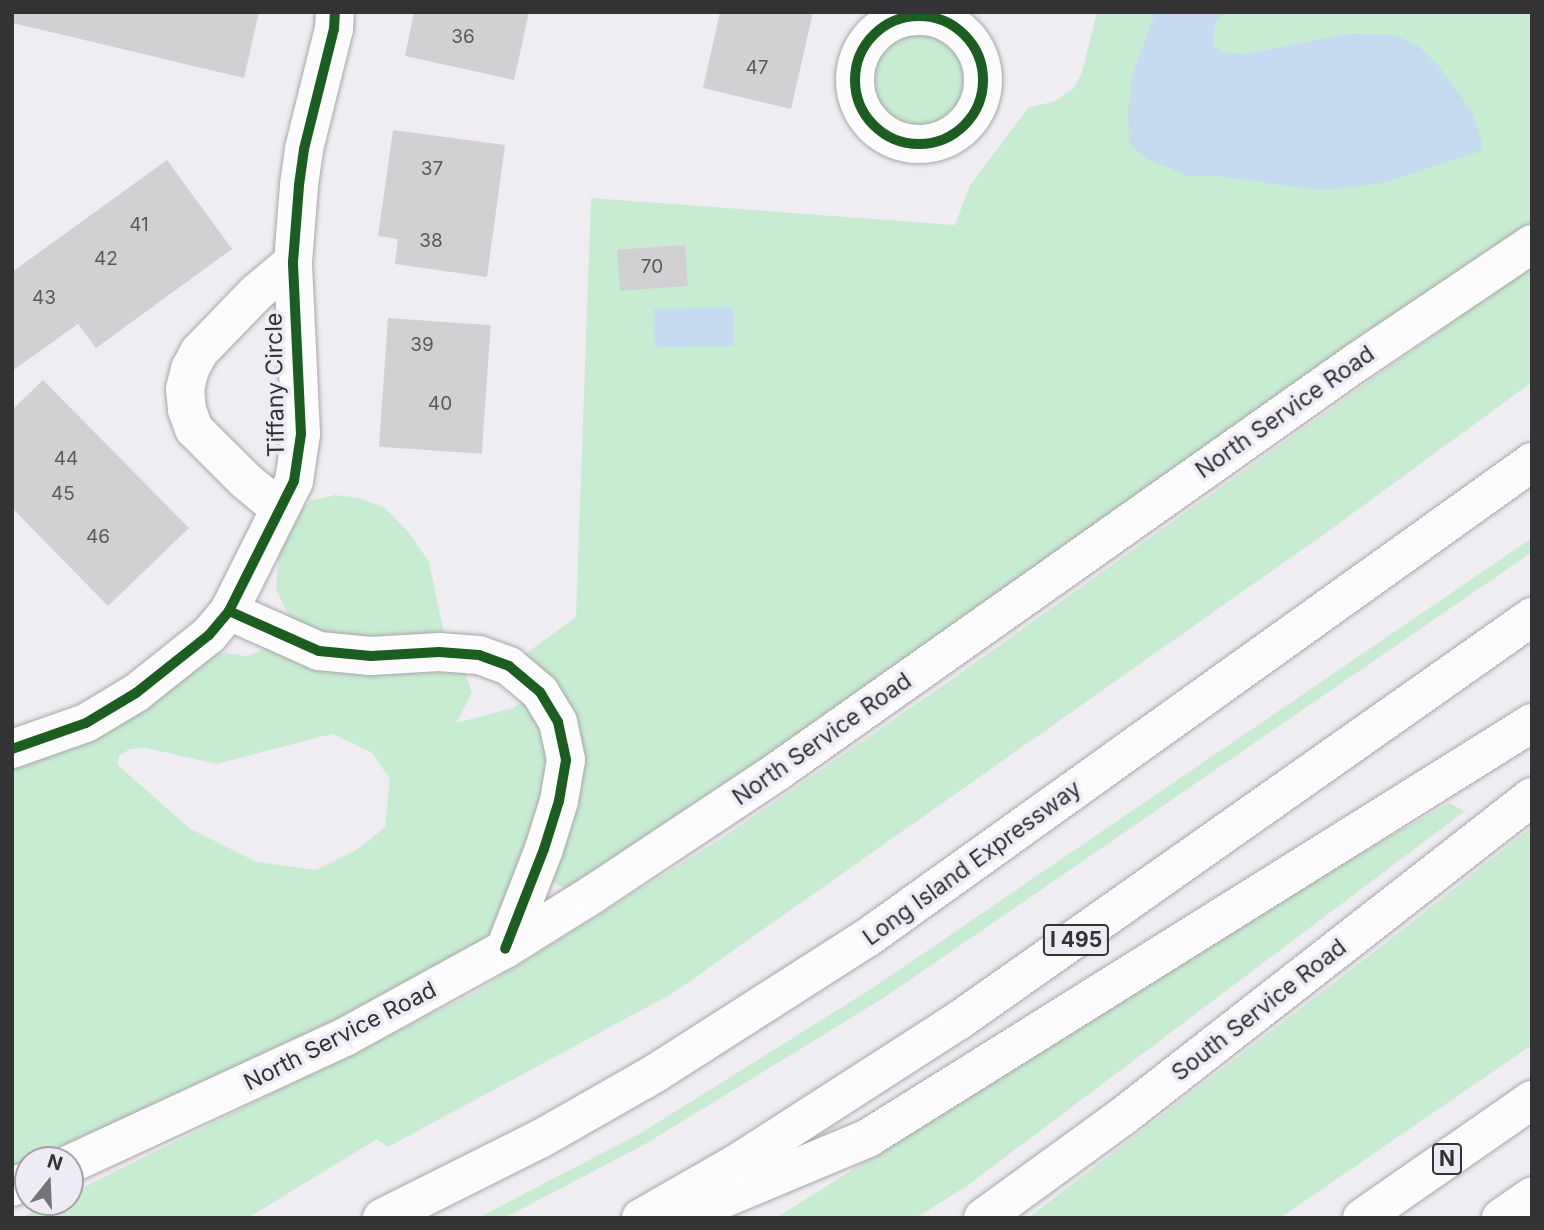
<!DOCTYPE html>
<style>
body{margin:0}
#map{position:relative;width:1544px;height:1230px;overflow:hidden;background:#efedf2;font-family:Inter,sans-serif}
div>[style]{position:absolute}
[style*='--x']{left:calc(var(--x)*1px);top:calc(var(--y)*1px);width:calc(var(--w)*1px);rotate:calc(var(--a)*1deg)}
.green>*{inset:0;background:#c8ecd1}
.round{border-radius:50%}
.water>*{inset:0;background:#c6daf0;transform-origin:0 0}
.building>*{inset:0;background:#d1d0d3;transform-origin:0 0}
.roads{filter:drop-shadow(0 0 2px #a9a7aa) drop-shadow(0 0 2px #a9a7aa)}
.minor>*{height:38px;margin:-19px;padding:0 19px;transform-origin:19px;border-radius:19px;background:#fdfcfd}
.minor>.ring{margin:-19px;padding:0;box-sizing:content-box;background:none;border:38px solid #fdfcfd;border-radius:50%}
.major>*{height:38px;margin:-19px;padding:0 19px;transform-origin:19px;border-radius:19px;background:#fdfcfd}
.highway>*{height:38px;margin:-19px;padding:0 19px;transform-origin:19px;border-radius:19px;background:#fdfcfd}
.cycleway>*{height:10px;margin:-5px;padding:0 5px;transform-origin:5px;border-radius:5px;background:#1b5e20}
.cycleway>.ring{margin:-5px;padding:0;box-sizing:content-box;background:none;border:10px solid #1b5e20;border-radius:50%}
span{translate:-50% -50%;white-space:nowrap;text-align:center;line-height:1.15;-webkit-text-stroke:7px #efebf4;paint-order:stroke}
.number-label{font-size:19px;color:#5a5a5c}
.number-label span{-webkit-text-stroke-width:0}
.shield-label span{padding:2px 5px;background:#efebf4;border:2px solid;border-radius:5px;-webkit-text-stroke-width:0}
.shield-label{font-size:21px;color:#333235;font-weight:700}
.street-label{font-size:23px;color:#333235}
.frame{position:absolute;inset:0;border:14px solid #333235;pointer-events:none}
.north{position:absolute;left:14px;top:1146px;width:70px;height:70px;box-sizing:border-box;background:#efebf4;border:2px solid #a4a1a8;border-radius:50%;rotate:18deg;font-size:19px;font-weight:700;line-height:28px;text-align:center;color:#333235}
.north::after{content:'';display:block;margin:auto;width:24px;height:32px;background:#757377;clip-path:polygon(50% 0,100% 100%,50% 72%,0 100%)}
</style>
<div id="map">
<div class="green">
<i style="clip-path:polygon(evenodd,1097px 12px,1155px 12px,1132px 75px,1187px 176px,1214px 176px,1317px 190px,1387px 182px,1420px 171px,1343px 34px,1245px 54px,1223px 52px,1213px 45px,1215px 23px,1224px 12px,1532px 12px,1532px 244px,778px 771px,567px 889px,549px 880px,505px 949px,70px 1160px,28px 1160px,28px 1181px,12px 1187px,12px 749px,195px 656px,224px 653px,247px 656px,298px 636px,276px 589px,279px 552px,298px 511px,312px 500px,335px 495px,360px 498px,385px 508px,409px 533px,429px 562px,443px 628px,451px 650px,461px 661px,472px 693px,456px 723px,513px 708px,528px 698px,509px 666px,576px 617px,591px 198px,955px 225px,970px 185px,1028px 108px,1055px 101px,1075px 87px,1082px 72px,1097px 12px,332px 734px,371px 752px,390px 779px,385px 827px,358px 849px,316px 870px,257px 862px,189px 828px,118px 765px,119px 756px,130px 749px,146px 748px,217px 764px,332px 734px)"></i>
<i class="round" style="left:855px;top:16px;width:128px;height:128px"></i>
<i style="clip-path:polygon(1532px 265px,1532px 382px,1330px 530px,673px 993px,388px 1147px,377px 1139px,248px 1218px,21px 1218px,53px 1202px,70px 1202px,70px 1194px,475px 992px,725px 836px,948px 682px)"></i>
<i style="clip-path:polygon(1532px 538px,1532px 552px,885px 997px,647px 1143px,504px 1218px,478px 1218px,641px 1133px,874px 987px)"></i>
<i style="clip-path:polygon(1449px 803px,1465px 811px,968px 1185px,916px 1218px,776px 1218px,1288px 895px)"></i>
<i style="clip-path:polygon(1532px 827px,1532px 1045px,1280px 1218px,1028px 1218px,1379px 948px)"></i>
</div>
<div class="water">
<i style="clip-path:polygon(1155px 12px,1224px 12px,1215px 24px,1213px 45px,1223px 52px,1245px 54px,1343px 34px,1395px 35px,1418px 46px,1437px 64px,1471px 110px,1481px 137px,1481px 151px,1387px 182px,1350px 188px,1317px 190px,1214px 176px,1187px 176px,1146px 158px,1129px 143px,1128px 114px,1132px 75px)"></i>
<i style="left:733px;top:307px;width:39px;height:79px;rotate:89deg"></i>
</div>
<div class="building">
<i style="clip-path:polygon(14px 12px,259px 12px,244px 78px,13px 23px)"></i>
<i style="clip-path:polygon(414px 12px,529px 12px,514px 80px,405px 56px)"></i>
<i style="clip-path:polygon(720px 12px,813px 12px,791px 109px,703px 88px)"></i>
<i style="clip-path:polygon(393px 130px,505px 145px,487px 277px,395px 264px,398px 239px,378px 236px)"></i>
<i style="clip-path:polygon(167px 160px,232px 249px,96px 348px,78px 324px,12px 371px,12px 272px)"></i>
<i style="left:685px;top:245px;width:41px;height:68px;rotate:86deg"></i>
<i style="left:388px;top:318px;width:103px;height:129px;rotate:4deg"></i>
<i style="clip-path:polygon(43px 380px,189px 528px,108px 606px,12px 508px,12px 410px)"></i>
</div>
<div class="roads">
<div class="minor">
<i class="ring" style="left:855px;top:16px;width:90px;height:90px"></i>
<i style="--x:280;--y:509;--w:45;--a:-140.4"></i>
<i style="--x:245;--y:480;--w:72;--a:-135"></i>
<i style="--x:194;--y:429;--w:20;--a:-110"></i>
<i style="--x:187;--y:410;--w:21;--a:-95"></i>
<i style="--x:185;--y:389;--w:21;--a:-76"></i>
<i style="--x:190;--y:369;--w:19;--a:-62"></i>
<i style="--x:199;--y:352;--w:82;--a:-46"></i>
<i style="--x:256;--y:293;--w:48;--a:-40"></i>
<i style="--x:229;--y:611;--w:98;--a:24"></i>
<i style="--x:319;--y:651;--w:52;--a:5.5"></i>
<i style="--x:371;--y:656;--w:68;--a:-3.4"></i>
<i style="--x:439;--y:652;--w:40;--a:4.3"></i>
<i style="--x:479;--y:655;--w:32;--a:20"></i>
<i style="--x:509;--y:666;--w:40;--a:40"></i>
<i style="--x:540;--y:692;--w:35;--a:59"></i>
<i style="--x:558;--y:722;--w:39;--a:78"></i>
<i style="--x:566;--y:760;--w:42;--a:99.7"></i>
<i style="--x:559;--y:801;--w:50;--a:107.4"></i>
<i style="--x:544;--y:849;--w:107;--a:111.3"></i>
<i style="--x:12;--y:749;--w:78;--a:-19.4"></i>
<i style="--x:86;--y:723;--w:58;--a:-31"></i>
<i style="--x:136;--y:693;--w:93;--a:-38.5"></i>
<i style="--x:209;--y:635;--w:31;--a:-50"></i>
<i style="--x:229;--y:611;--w:145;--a:-63.4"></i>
<i style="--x:294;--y:481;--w:48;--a:-81.5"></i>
<i style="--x:301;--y:434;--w:172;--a:-92.7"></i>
<i style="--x:293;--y:262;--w:77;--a:-85.5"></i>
<i style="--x:299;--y:185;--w:36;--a:-82"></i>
<i style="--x:304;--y:149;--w:124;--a:-76"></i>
<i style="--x:334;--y:29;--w:17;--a:-87"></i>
</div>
<div class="major">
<i style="--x:70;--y:1164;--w:303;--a:-24.8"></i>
<i style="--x:345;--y:1037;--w:183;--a:-28.8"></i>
<i style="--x:505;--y:949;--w:104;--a:-32"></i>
<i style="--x:593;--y:894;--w:222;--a:-33.6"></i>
<i style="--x:778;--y:771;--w:709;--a:-35.24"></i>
<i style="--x:1357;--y:362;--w:211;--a:-34"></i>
<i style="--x:12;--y:1187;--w:17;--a:-21"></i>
<i style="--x:983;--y:1218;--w:172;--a:-36"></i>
<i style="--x:1122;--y:1117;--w:520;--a:-37.97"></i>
</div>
<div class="highway">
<i style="--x:701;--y:1208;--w:181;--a:-22.7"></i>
<i style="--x:868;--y:1138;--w:783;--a:-32.01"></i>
<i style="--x:382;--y:1218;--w:177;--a:-26.6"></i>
<i style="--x:540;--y:1139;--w:131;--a:-29.7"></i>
<i style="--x:654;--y:1074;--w:253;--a:-32.6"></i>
<i style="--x:867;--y:938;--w:818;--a:-35.59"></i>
<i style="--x:641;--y:1218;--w:113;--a:-29.7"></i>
<i style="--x:739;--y:1162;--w:260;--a:-32.8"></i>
<i style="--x:958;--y:1021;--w:702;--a:-35.14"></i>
<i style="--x:1362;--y:1218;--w:207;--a:-34.8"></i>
<i style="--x:1501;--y:1218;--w:38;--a:-35"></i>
</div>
</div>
<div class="cycleway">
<i class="ring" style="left:855px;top:16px;width:118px;height:118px"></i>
<i style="--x:229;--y:611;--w:98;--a:24"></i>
<i style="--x:319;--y:651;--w:52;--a:5.5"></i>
<i style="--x:371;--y:656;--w:68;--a:-3.4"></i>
<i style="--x:439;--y:652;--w:40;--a:4.3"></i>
<i style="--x:479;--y:655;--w:32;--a:20"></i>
<i style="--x:509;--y:666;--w:40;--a:40"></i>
<i style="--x:540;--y:692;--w:35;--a:59"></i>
<i style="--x:558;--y:722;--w:39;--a:78"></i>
<i style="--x:566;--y:760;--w:42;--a:99.7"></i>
<i style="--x:559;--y:801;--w:50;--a:107.4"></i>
<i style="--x:544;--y:849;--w:107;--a:111.3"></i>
<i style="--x:12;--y:749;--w:78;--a:-19.4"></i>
<i style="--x:86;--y:723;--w:58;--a:-31"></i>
<i style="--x:136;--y:693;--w:93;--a:-38.5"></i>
<i style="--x:209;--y:635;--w:31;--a:-50"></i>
<i style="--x:229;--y:611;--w:145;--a:-63.4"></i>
<i style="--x:294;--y:481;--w:48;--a:-81.5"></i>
<i style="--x:301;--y:434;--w:172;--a:-92.7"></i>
<i style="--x:293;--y:262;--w:77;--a:-85.5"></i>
<i style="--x:299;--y:185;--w:36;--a:-82"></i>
<i style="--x:304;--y:149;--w:124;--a:-76"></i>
<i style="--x:334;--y:29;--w:17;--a:-87"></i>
</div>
<div class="number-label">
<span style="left:463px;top:37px">36</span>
<span style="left:757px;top:68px">47</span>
<span style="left:432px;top:169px">37</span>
<span style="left:139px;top:225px">41</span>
<span style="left:431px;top:241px">38</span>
<span style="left:106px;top:259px">42</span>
<span style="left:652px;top:267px">70</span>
<span style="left:44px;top:298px">43</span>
<span style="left:422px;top:345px">39</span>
<span style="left:440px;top:404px">40</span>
<span style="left:66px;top:459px">44</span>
<span style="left:63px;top:494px">45</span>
<span style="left:98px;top:537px">46</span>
</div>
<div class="shield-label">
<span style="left:1076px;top:940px">I 495</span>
<span style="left:1447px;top:1159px">N</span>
</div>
<div class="street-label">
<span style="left:275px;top:385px;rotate:-91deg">Tiffany Circle</span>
<span style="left:1285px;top:412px;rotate:-35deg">North Service Road</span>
<span style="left:822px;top:739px;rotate:-35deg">North Service Road</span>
<span style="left:972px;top:863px;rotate:-36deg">Long Island Expressway</span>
<span style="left:1259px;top:1010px;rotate:-38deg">South Service Road</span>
<span style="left:340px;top:1036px;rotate:-27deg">North Service Road</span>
</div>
<div class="frame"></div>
<div class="north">N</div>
</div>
